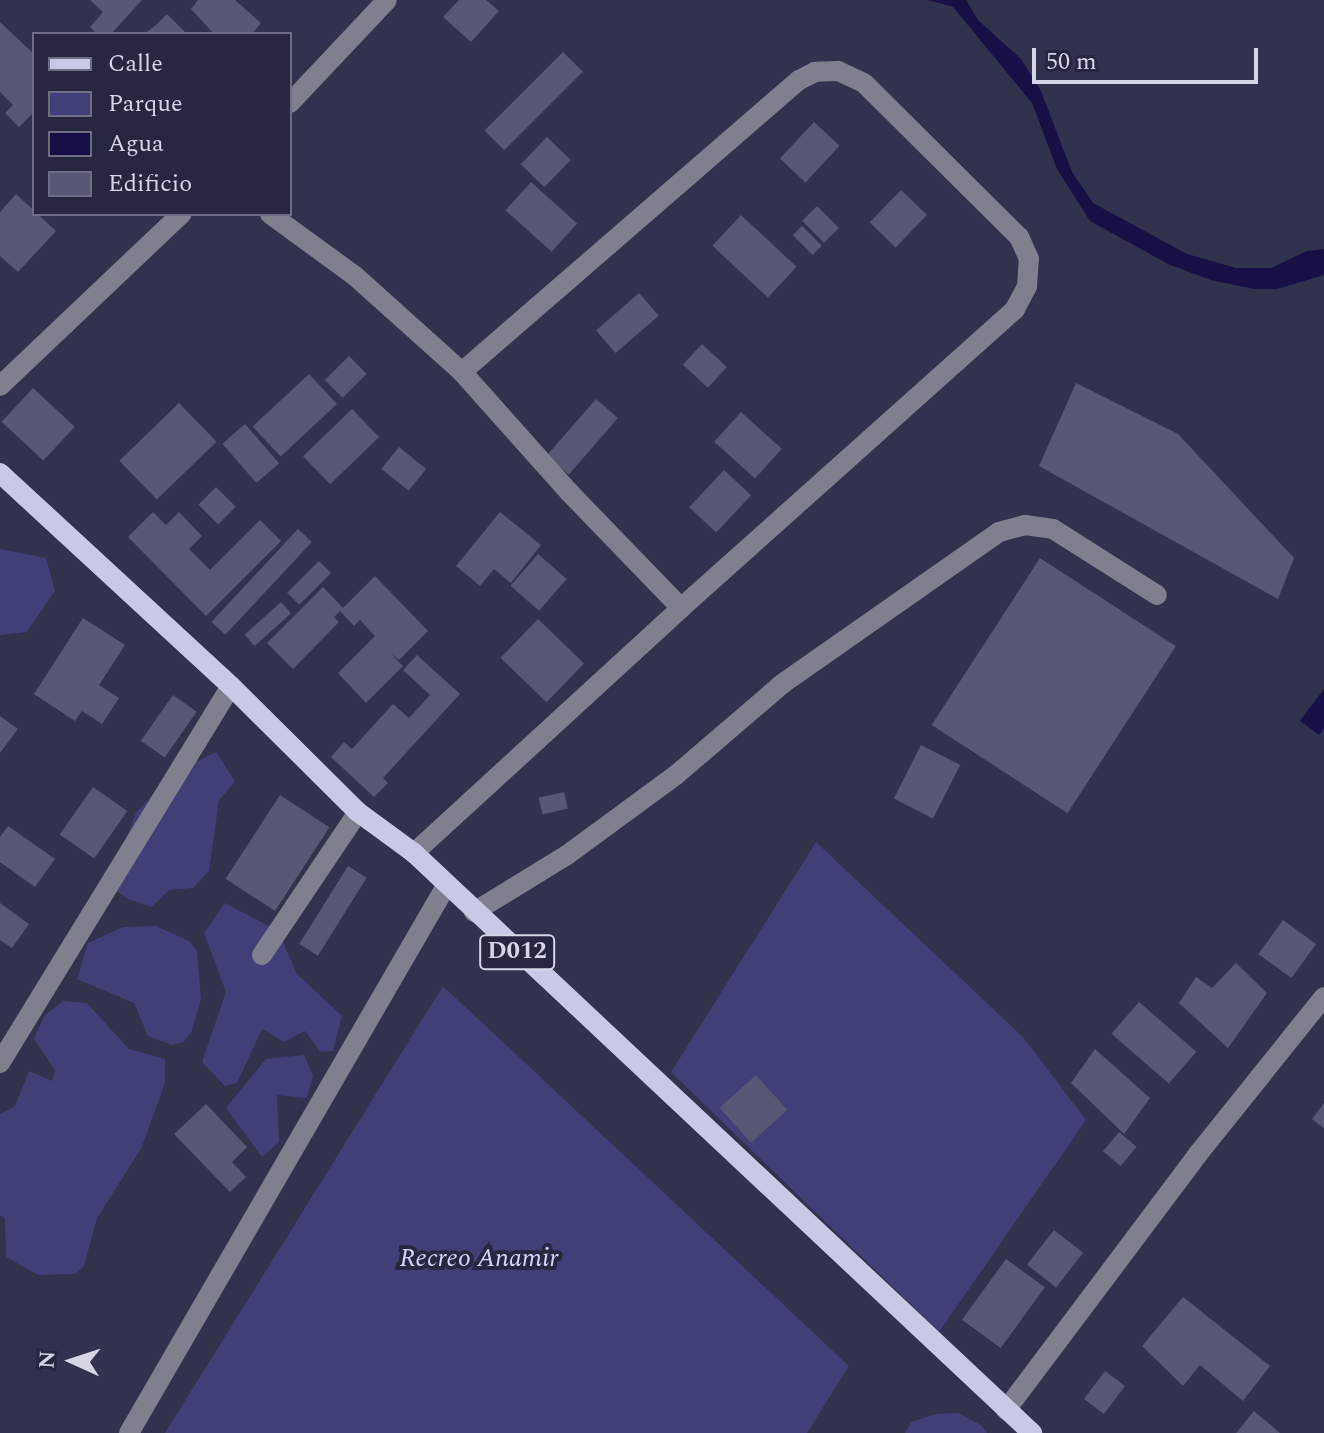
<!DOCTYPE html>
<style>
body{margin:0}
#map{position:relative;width:1324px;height:1433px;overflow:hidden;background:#31324b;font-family:Spectral,serif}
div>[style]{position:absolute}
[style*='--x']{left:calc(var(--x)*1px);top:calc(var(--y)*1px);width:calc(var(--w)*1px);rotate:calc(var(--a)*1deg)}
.green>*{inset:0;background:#413f78}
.water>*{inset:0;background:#180f47}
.building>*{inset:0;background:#575873;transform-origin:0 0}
.minor>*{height:20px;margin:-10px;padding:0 10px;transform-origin:10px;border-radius:10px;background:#7f808d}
.major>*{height:20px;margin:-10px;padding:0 10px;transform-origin:10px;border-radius:10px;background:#c8cae5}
span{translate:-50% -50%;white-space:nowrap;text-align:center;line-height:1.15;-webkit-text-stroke:8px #272840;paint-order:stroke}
.shield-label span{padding:2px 6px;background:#272840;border:2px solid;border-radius:6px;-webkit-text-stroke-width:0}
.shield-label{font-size:24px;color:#d5d6e6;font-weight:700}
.park-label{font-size:26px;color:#d3d5fb;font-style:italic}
.legend{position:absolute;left:32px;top:32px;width:260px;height:184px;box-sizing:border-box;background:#272840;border:2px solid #6d6e82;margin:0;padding:10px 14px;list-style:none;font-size:24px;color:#d5d6e6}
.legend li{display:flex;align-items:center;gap:16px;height:40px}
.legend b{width:40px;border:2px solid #6d6e82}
.north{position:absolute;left:32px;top:1321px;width:80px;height:80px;-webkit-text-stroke:6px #272840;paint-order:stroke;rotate:273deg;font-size:22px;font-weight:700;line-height:32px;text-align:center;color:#d5d6e6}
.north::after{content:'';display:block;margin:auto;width:28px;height:36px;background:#d5d6e6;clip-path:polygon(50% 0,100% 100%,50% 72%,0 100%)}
.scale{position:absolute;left:1032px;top:48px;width:226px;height:36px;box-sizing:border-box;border:4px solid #d5d6e6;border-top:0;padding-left:10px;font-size:24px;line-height:28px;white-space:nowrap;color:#d5d6e6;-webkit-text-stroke:6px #272840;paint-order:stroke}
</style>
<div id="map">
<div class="green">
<i style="clip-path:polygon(0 549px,46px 558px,55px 591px,27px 632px,0 635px)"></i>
<i style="clip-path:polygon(216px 752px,235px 782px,219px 800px,209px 871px,193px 888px,169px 890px,152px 907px,128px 899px,108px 885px,136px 813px,171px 774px)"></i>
<i style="clip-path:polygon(816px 842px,1023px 1037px,1086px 1120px,939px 1332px,671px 1072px)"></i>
<i style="clip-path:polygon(225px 903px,278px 931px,297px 974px,342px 1016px,333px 1051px,320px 1052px,305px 1031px,284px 1042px,262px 1029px,237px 1083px,225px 1086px,202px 1062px,226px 992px,204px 933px)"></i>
<i style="clip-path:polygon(156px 926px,189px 941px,197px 951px,201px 999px,191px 1033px,183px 1042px,172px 1045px,148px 1036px,134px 1003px,77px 979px,88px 943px,123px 927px)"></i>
<i style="clip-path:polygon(443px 986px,849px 1366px,807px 1433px,165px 1433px)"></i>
<i style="clip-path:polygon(63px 1001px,87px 1003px,129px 1049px,165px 1059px,165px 1083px,141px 1149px,97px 1218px,84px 1266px,75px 1274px,38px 1275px,6px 1257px,5px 1219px,0 1215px,0 1114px,15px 1106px,29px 1071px,52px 1081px,55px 1070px,34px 1039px,44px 1016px)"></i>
<i style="clip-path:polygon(304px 1055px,313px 1075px,307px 1098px,277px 1095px,279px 1142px,262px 1157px,226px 1108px,266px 1059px)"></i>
<i style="clip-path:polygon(958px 1413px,981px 1425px,987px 1433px,905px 1433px,911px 1422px,936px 1414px)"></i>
</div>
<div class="water">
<i style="clip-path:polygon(928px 0,966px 0,978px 20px,1021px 59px,1041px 91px,1072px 172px,1093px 203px,1187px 254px,1236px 268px,1271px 268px,1307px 251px,1324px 249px,1324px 275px,1277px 289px,1254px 289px,1211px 280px,1168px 264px,1090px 221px,1057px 169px,1032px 103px,953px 7px)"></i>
<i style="clip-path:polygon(1324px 689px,1324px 729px,1319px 735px,1300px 721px)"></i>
</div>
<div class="building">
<i style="clip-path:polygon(90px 0,142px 0,111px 34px,97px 34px,90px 27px,103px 12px)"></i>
<i style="clip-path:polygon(198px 0,235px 0,261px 23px,252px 34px,214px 34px,191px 9px)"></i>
<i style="clip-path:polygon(459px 0,486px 0,499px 11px,471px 42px,443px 17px)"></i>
<i style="clip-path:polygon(167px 14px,187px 34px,144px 34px,156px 25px)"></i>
<i style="clip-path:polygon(0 22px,34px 54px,34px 112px,19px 127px,5px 113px,13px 105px,0 92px)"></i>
<i style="left:563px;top:52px;width:28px;height:111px;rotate:45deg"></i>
<i style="left:814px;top:122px;width:35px;height:50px;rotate:43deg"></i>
<i style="left:547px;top:137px;width:33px;height:38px;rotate:44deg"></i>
<i style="left:531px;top:182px;width:62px;height:38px;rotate:42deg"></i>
<i style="left:901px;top:190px;width:36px;height:45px;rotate:44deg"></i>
<i style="clip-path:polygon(16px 194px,56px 231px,18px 272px,0 256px,0 212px)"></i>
<i style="left:817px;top:206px;width:31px;height:21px;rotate:45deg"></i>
<i style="left:741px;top:215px;width:76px;height:42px;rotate:43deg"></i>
<i style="left:802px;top:226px;width:28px;height:13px;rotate:45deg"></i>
<i style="left:639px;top:293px;width:30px;height:57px;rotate:49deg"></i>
<i style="left:702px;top:344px;width:34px;height:28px;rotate:43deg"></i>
<i style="left:349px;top:356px;width:25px;height:34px;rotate:45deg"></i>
<i style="left:309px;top:374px;width:41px;height:77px;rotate:47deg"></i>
<i style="clip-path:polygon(1076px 383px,1178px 434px,1294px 558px,1278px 599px,1039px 466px)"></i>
<i style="left:33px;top:388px;width:57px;height:46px;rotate:43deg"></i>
<i style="left:596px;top:399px;width:29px;height:75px;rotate:41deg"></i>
<i style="left:179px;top:403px;width:54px;height:83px;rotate:46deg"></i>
<i style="left:352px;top:409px;width:39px;height:68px;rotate:46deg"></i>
<i style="left:741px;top:412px;width:55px;height:40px;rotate:42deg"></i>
<i style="left:245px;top:424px;width:52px;height:30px;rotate:49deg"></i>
<i style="left:399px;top:447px;width:35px;height:28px;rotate:39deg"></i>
<i style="left:724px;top:470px;width:37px;height:51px;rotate:43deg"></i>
<i style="left:216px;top:487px;width:28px;height:25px;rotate:45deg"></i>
<i style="clip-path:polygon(153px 512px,166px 525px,179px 512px,202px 536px,189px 549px,210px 570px,260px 520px,281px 541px,206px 616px,128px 537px)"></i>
<i style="clip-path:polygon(500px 512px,541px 545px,511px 583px,494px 569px,480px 586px,456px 566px)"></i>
<i style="left:298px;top:529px;width:19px;height:127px;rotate:43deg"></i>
<i style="left:538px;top:554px;width:38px;height:42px;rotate:41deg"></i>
<i style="left:1040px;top:558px;width:162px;height:199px;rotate:33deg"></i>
<i style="left:319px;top:561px;width:17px;height:45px;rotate:45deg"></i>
<i style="clip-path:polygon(375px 576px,428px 631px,399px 660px,391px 654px,403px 666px,366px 703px,338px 673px,375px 636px,360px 620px,354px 626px,340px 611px,334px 617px,339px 622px,293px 669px,267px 643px,323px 587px,343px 608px)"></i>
<i style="left:281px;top:602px;width:15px;height:49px;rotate:48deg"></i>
<i style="clip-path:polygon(83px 618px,125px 645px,99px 685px,119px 698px,102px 724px,82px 711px,75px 721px,34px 694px)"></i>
<i style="left:538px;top:619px;width:64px;height:54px;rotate:44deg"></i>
<i style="clip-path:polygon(417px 655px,460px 694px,383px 778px,388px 783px,374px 797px,331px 757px,344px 742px,352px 749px,393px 704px,409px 718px,430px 695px,403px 670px)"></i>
<i style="left:173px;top:695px;width:29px;height:56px;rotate:35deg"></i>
<i style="clip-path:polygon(0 716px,18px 729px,0 753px)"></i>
<i style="left:921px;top:745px;width:44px;height:60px;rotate:27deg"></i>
<i style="left:93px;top:787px;width:42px;height:58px;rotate:35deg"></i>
<i style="left:564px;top:792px;width:17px;height:26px;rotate:77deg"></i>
<i style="left:280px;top:795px;width:59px;height:100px;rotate:33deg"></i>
<i style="clip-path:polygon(8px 826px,55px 859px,35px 887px,0 862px,0 837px)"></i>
<i style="left:348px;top:866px;width:22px;height:92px;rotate:32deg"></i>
<i style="clip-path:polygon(0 903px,29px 924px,12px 948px,0 940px)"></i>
<i style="left:1283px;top:920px;width:41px;height:42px;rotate:36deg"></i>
<i style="clip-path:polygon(1236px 963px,1267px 993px,1228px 1048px,1179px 1003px,1196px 977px,1212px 988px)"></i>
<i style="left:1139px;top:1002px;width:76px;height:42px;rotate:41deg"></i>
<i style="clip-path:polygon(1095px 1049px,1150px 1098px,1124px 1134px,1071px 1083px)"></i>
<i style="left:756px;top:1075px;width:47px;height:49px;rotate:48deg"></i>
<i style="clip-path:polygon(1324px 1103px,1324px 1128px,1312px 1119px)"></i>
<i style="clip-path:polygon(206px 1104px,247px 1147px,232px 1162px,246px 1177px,230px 1192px,174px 1134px)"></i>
<i style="left:1119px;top:1132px;width:23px;height:25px;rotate:40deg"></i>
<i style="left:1054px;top:1230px;width:37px;height:44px;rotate:38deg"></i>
<i style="left:1006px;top:1259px;width:48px;height:75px;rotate:36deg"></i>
<i style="clip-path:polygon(1183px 1297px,1270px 1366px,1243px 1401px,1200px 1365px,1183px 1386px,1142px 1346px)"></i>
<i style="left:1105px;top:1371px;width:25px;height:35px;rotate:37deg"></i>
<i style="clip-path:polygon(1254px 1411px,1280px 1433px,1236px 1433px)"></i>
</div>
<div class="minor">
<i style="--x:290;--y:103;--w:141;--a:-46.7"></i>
<i style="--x:270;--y:214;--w:105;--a:36.1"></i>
<i style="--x:355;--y:276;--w:144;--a:41.9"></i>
<i style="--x:462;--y:372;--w:161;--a:48.3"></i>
<i style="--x:569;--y:492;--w:161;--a:46"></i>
<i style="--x:0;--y:386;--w:250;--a:-43.5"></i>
<i style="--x:414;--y:853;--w:362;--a:-42.5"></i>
<i style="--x:681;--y:608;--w:448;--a:-41.8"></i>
<i style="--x:1015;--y:309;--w:26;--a:-62"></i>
<i style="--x:1027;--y:286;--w:27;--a:-86"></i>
<i style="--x:1029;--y:259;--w:24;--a:-114"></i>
<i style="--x:1019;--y:237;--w:218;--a:-135.2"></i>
<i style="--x:864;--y:83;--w:29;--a:-155"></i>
<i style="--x:838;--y:71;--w:23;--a:178"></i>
<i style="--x:815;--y:72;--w:18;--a:153"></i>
<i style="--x:799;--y:80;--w:446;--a:139.1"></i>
<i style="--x:474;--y:912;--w:109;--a:-31.5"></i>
<i style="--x:567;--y:855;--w:135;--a:-36.3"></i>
<i style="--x:676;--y:775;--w:140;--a:-40.6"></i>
<i style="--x:782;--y:684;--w:265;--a:-35"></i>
<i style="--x:999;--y:532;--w:27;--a:-15"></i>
<i style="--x:1025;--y:525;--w:28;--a:8"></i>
<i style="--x:1053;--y:529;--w:123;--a:32.4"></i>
<i style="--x:262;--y:955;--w:172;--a:-56.1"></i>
<i style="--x:0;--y:1063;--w:442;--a:-58.5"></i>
<i style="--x:1006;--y:1410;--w:320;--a:-53.1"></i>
<i style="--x:1198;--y:1154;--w:201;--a:-51.3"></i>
<i style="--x:129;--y:1433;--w:632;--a:-59.91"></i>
</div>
<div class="major">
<i style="--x:0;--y:473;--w:314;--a:42.7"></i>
<i style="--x:231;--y:686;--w:179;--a:44.8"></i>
<i style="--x:358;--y:812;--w:69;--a:36.2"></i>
<i style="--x:414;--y:853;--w:848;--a:43.18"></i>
</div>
<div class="shield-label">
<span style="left:517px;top:952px">D012</span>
</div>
<div class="park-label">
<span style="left:479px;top:1259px">Recreo Anamir</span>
</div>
<ul class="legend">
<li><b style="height:10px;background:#c8cae5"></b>Calle</li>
<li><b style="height:22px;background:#413f78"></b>Parque</li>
<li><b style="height:22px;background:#180f47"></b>Agua</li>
<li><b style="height:22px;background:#575873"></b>Edificio</li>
</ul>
<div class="north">N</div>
<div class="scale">50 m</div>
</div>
